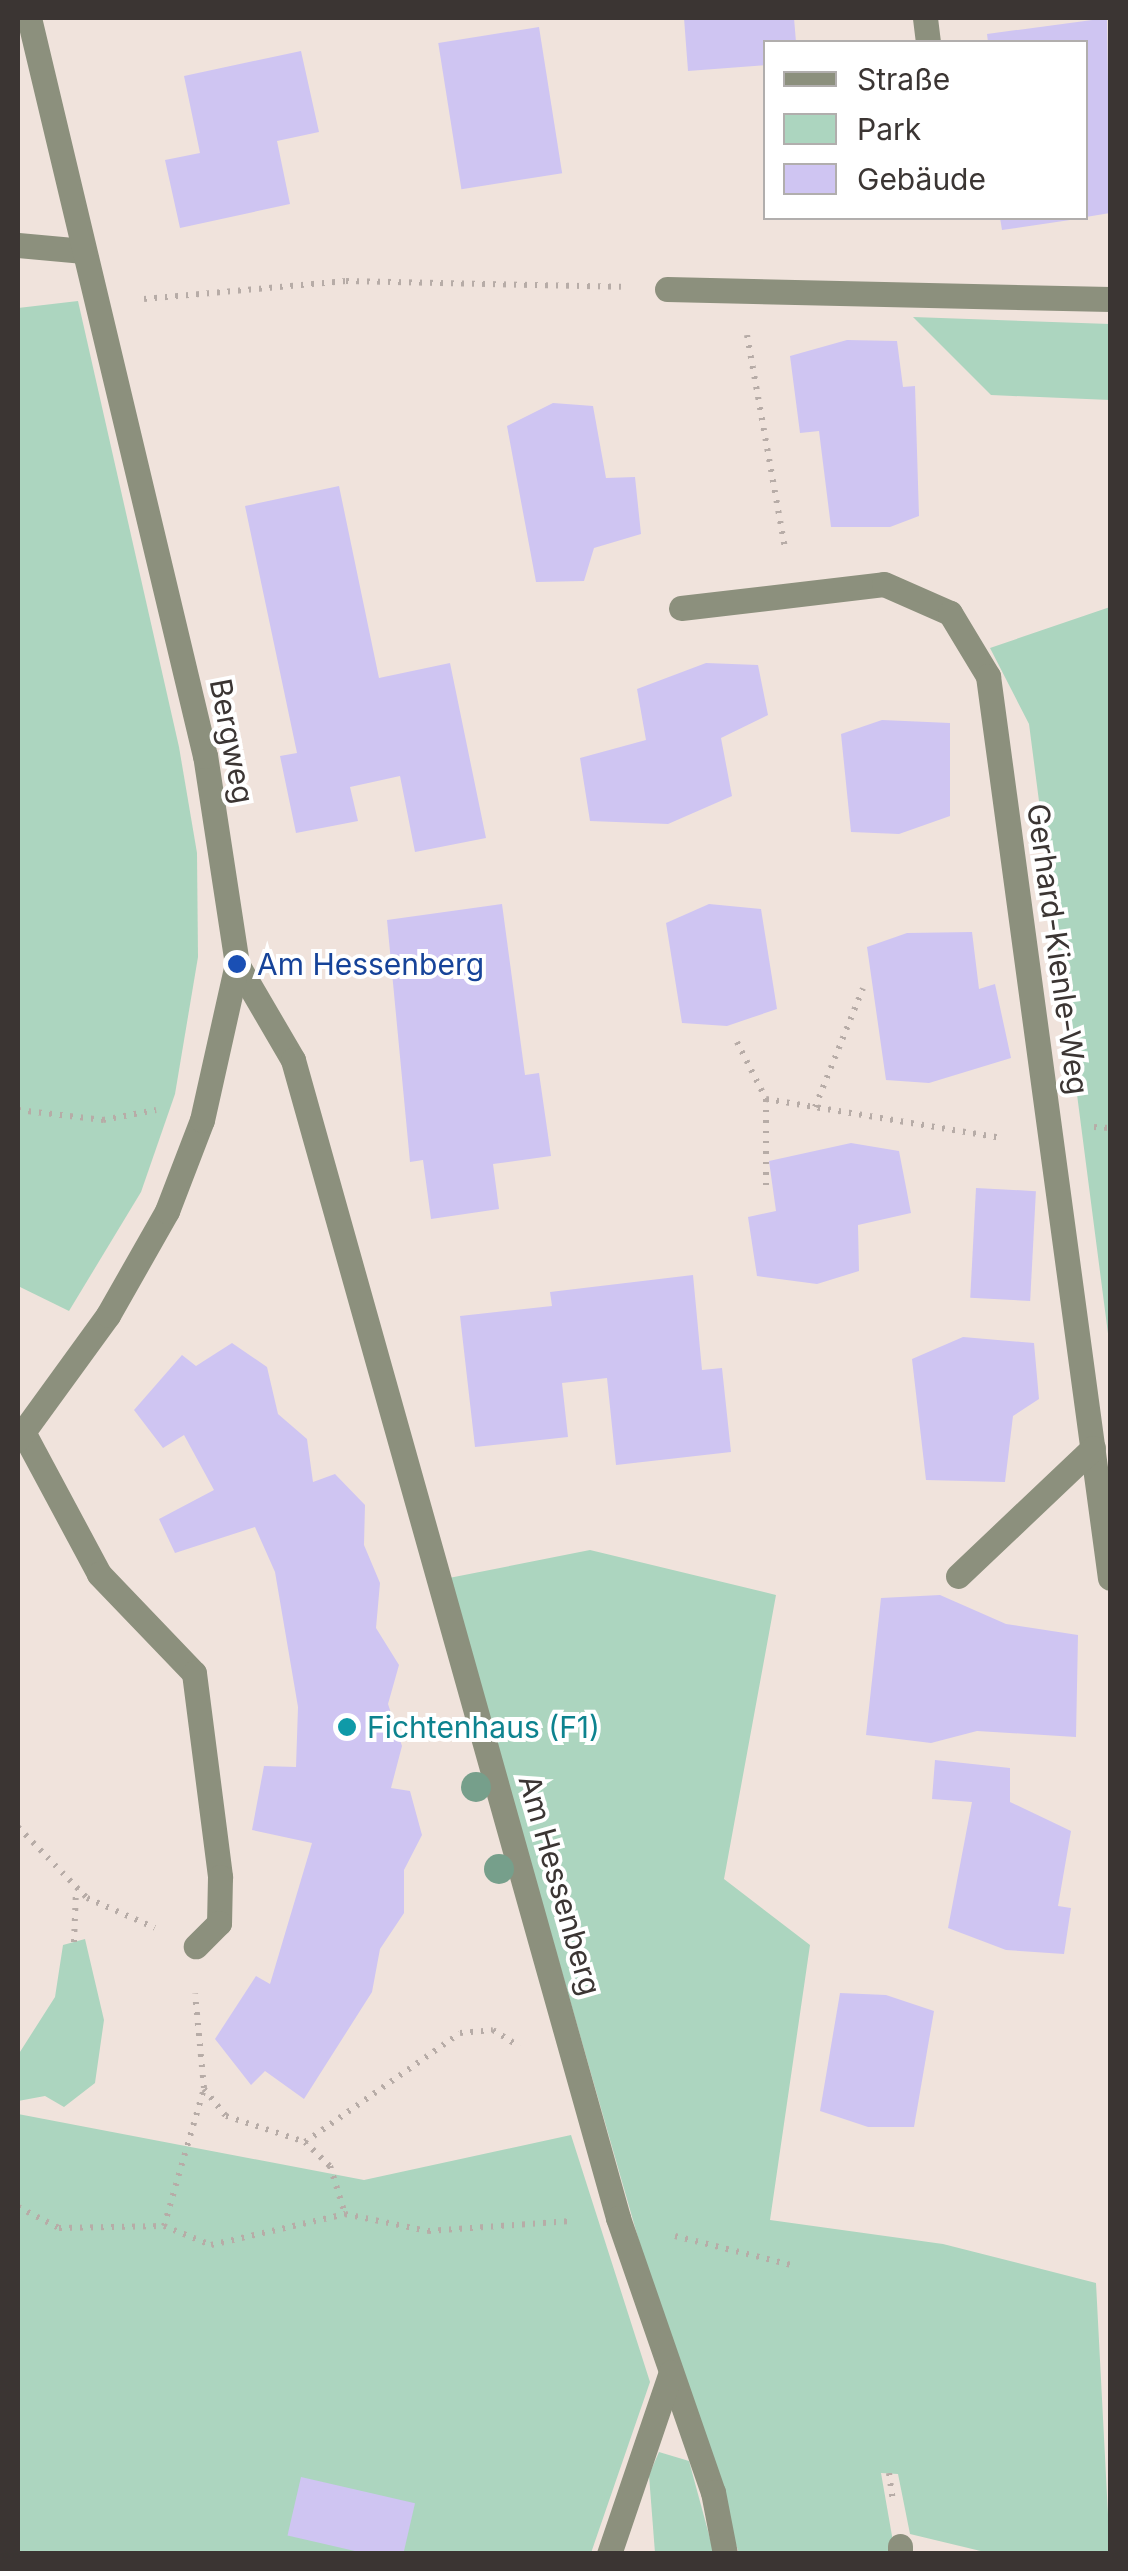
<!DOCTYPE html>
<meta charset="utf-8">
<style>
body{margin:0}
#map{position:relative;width:1128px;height:2571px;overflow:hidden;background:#f0e3dc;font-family:Inter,sans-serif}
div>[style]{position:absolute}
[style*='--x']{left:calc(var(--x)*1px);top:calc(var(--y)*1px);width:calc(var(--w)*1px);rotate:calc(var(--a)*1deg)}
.green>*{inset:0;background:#acd5bf}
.building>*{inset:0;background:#cfc5f2;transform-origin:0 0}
.path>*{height:6px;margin-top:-3px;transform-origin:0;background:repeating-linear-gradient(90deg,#b7aca7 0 2.5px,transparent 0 10.5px)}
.minor>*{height:25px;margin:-12.5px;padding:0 12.5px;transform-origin:12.5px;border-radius:12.5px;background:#8c907d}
.trees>*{width:30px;height:30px;margin:-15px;border-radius:50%;background:#769f8b}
.dots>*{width:28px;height:28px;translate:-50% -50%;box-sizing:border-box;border:5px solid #fff;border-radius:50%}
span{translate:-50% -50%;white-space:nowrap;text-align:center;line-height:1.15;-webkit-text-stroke:8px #fff;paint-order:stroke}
.street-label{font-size:30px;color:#3b3533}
.transit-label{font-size:30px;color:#164399}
.left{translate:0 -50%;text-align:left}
.culture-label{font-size:30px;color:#0d838f}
.frame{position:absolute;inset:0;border:20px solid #3b3533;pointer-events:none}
.legend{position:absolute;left:763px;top:40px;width:325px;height:180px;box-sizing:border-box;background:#fff;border:2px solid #b1aead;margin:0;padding:12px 18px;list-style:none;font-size:30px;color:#3b3533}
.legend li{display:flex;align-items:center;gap:20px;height:50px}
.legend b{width:50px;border:2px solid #b1aead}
</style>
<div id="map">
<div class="green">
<i style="clip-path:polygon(78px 301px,179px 747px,197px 853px,198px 957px,175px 1094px,141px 1192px,69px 1311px,18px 1286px,18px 308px)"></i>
<i style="clip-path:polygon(913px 317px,1110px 324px,1110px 400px,991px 395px)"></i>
<i style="clip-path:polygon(1110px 607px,1110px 1349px,1029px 724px,990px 648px)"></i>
<i style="clip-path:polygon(590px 1550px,776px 1595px,724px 1879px,810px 1945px,770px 2220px,943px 2244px,1096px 2283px,1110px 2553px,989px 2553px,910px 2534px,898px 2474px,881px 2473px,895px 2553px,739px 2553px,690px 2419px,449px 1578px)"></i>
<i style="clip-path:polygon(85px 1939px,104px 2020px,95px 2083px,64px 2107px,45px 2096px,18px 2101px,18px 2055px,55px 1997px,63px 1945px)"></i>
<i style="clip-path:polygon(18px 2114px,364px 2180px,571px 2135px,650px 2382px,591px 2553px,18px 2554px)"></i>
<i style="clip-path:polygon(659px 2452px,689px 2461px,714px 2553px,655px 2553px,649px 2475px)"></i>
</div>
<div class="building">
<i style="clip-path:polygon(684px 18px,794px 18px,796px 42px,766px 42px,766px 65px,688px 71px)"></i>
<i style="clip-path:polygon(1107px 18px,1110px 213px,1086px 217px,1086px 42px,988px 42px,987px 34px)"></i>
<i style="left:539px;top:27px;width:148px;height:102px;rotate:81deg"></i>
<i style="clip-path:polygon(301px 51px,319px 132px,277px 141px,290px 204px,180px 228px,165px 160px,200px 153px,184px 76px)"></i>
<i style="clip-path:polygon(1000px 218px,1070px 218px,1070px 220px,1002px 230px)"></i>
<i style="clip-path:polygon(847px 340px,897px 341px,903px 387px,915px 386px,919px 516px,890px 527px,831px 527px,819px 431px,800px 433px,790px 356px)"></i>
<i style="clip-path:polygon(553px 403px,593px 406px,606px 478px,635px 477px,641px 534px,594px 548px,584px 581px,536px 582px,507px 426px)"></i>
<i style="clip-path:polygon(339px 486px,379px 678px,450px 663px,486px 838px,415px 852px,400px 776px,350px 787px,358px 821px,296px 833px,280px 756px,297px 753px,245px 506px)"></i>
<i style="clip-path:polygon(706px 663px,758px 665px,768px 715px,721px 738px,732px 796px,668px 824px,590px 821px,580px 758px,646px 740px,637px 689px)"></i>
<i style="clip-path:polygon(882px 720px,950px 723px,950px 816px,899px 834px,851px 832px,841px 734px)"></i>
<i style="clip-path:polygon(502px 904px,525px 1075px,539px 1073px,551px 1156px,493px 1164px,499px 1209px,431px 1219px,423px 1160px,410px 1162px,387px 920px)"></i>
<i style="clip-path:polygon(709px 904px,761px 909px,777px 1009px,727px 1026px,682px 1023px,666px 923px)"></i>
<i style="clip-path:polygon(972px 932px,979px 989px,995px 984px,1011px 1058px,929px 1083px,886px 1080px,867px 947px,907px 933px)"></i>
<i style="clip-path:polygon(851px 1143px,899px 1151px,911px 1213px,858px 1225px,859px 1271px,817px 1284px,757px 1276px,748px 1217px,776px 1211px,769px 1161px)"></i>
<i style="left:976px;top:1188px;width:60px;height:110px;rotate:3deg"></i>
<i style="clip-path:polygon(693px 1275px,702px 1370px,722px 1368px,731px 1452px,616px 1465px,607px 1378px,562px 1383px,568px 1437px,475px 1447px,460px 1316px,552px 1306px,550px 1292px)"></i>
<i style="clip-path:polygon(963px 1337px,1034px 1343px,1039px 1399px,1013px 1416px,1005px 1482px,926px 1480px,912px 1359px)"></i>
<i style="clip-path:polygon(232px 1343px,267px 1367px,278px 1414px,307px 1439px,313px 1482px,335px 1474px,365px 1505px,364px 1545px,380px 1583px,376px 1628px,399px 1665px,388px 1704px,402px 1746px,391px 1788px,410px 1791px,422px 1835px,404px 1870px,404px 1913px,380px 1949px,372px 1992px,304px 2099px,265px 2071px,251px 2085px,215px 2039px,256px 1976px,270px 1984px,312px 1843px,252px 1830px,264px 1766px,296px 1767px,298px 1707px,275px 1572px,255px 1527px,175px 1553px,159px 1519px,214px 1490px,184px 1435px,163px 1448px,134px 1410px,182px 1355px,196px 1366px)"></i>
<i style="clip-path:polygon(940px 1595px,1006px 1624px,1078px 1635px,1076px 1737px,977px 1731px,931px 1743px,866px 1735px,881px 1598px)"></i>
<i style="clip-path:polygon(935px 1760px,1010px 1768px,1010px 1802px,1071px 1831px,1058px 1906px,1071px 1908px,1064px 1954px,1006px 1950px,948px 1928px,972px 1802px,932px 1799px)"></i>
<i style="clip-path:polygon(840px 1993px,886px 1995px,934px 2011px,914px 2127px,868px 2127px,820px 2111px)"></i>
<i style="left:301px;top:2477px;width:117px;height:60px;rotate:13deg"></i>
</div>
<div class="path">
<i style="--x:144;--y:299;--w:203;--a:-5.1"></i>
<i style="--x:346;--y:281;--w:275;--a:1.2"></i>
<i style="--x:747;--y:335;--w:217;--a:79.9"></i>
<i style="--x:737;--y:1042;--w:64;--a:63"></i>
<i style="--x:766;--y:1099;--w:93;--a:90"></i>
<i style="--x:766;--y:1099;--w:239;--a:9.4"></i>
<i style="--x:815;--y:1107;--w:128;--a:-68"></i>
<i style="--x:18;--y:1110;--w:86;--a:6.7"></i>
<i style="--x:103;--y:1120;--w:54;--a:-10.7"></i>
<i style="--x:1094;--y:1127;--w:16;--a:4"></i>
<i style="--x:18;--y:1827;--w:99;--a:45.8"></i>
<i style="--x:87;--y:1898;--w:74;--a:23.8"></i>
<i style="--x:74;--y:1942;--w:53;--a:-87.8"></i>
<i style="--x:204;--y:2089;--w:35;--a:51"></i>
<i style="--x:226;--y:2116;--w:83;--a:18.2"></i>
<i style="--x:305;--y:2142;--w:189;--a:-35.1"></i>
<i style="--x:460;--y:2033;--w:33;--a:-5"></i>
<i style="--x:493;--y:2030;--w:31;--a:32"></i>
<i style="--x:305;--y:2142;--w:35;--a:44"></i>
<i style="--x:330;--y:2166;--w:50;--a:72.6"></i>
<i style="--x:18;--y:2207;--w:46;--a:27.1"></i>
<i style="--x:59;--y:2228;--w:105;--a:-1.1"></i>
<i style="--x:164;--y:2226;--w:51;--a:22"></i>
<i style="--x:211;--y:2245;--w:138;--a:-13"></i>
<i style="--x:345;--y:2214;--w:85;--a:11.6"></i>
<i style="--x:428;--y:2231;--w:143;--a:-4"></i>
<i style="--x:164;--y:2226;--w:144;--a:-73.8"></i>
<i style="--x:204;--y:2088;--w:95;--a:-95.4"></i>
<i style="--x:675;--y:2236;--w:124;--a:14"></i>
<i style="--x:889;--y:2473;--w:27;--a:82"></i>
</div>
<div class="minor">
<i style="--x:925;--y:18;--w:24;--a:83"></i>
<i style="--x:18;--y:245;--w:66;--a:5.2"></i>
<i style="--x:667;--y:289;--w:443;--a:1.3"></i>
<i style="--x:681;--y:608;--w:204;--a:-6.7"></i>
<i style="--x:884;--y:584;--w:72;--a:23.7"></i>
<i style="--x:950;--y:613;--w:74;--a:58.9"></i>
<i style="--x:988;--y:676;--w:910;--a:82.3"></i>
<i style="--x:237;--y:964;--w:111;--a:59.7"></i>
<i style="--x:293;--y:1060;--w:1203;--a:74.32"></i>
<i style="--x:618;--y:2218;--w:290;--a:70.9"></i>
<i style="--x:713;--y:2492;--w:63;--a:79"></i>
<i style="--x:23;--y:1432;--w:161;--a:61.8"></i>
<i style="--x:99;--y:1574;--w:137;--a:46.2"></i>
<i style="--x:194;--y:1673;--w:206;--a:82.7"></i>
<i style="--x:220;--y:1877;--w:46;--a:91.2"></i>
<i style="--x:219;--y:1923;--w:33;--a:135"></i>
<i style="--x:18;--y:1439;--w:153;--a:-54"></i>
<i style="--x:108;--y:1315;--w:120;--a:-60.4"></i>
<i style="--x:167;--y:1211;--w:97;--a:-69"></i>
<i style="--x:202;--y:1120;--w:160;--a:-77.4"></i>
<i style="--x:237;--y:964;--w:210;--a:-98.7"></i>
<i style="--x:205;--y:756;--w:759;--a:-103.41"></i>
<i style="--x:958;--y:1576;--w:186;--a:-43.5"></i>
<i style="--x:609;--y:2554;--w:192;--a:-71.2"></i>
<i style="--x:900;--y:2554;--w:8;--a:-90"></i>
</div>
<div class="trees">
<i style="left:476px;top:1787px"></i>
<i style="left:499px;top:1869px"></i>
</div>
<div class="dots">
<i style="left:237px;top:964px;background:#1a4fb4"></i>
<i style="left:347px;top:1727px;background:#0f9aa8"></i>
</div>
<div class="street-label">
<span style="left:232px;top:741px;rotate:79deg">Bergweg</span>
<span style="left:1058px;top:949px;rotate:82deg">Gerhard-Kienle-Weg</span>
<span style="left:560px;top:1885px;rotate:74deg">Am Hessenberg</span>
</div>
<div class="transit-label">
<span class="left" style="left:257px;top:964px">Am Hessenberg</span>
</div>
<div class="culture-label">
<span class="left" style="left:367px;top:1727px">Fichtenhaus (F1)</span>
</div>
<div class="frame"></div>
<ul class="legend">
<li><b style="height:12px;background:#8c907d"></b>Straße</li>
<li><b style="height:28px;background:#acd5bf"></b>Park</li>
<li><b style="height:28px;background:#cfc5f2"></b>Gebäude</li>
</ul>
</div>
